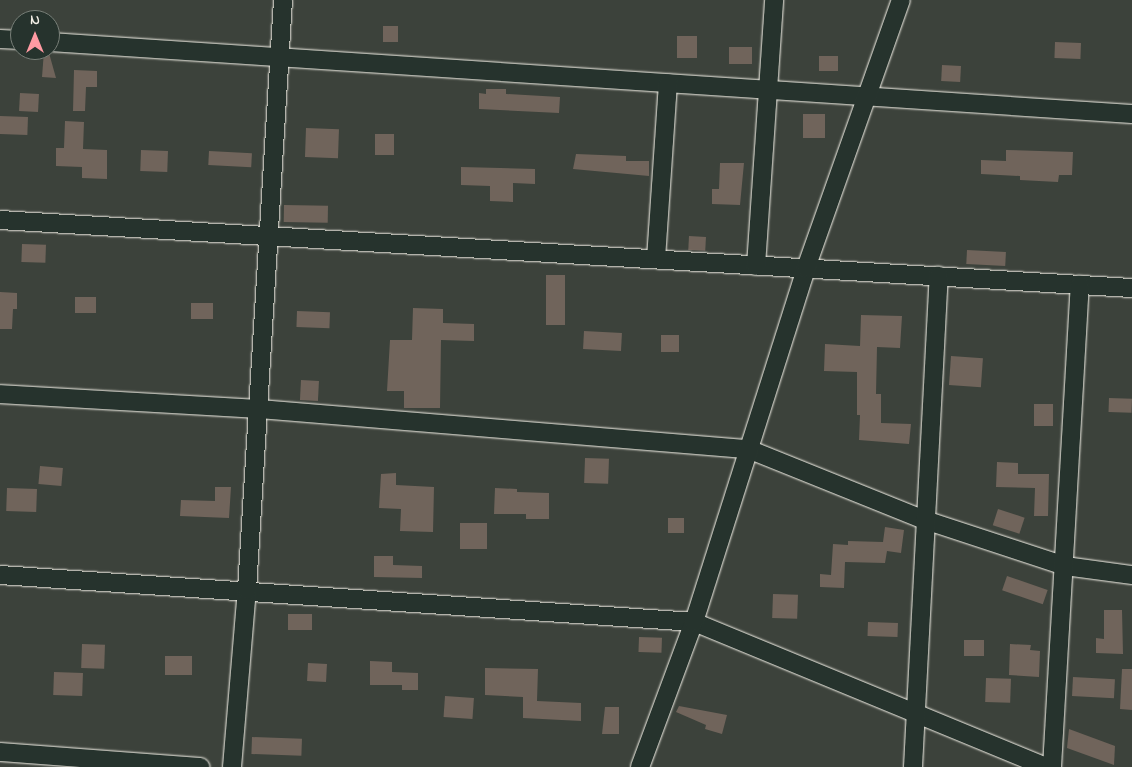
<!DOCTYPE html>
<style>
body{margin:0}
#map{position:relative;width:1132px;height:767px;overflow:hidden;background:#3c423b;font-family:"Indie Flower",sans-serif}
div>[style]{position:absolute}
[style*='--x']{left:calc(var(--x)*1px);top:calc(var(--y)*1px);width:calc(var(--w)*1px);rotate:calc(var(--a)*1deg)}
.building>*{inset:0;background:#70645b;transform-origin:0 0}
.roads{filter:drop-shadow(0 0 1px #f4f1e8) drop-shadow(0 0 1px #f4f1e8)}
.minor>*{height:18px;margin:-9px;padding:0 9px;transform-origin:9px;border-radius:9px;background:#26332d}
span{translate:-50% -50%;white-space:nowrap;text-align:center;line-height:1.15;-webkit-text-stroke:4.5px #26332d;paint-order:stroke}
.north{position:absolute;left:10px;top:10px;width:50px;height:50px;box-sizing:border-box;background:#26332d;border:1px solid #787f78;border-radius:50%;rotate:0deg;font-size:14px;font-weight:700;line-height:20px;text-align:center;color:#f4f1e8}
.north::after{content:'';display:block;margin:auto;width:18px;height:22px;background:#ff9aa2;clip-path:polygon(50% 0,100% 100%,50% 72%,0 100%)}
</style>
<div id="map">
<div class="building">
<i style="left:383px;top:26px;width:15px;height:16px"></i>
<i style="left:677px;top:36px;width:20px;height:22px"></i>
<i style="left:1055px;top:42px;width:26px;height:16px;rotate:2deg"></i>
<i style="left:729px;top:47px;width:23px;height:17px"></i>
<i style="clip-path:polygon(44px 51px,49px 53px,56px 78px,42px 77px)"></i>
<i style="left:819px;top:56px;width:19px;height:15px"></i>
<i style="left:942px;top:65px;width:19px;height:16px;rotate:3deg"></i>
<i style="clip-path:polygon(74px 70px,97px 71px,97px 87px,86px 87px,85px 111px,73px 111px)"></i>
<i style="clip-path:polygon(486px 89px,506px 89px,506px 94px,560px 97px,559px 113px,479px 109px,479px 93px,486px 94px)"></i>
<i style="left:20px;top:93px;width:19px;height:18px;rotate:3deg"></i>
<i style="left:803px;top:114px;width:22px;height:24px"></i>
<i style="left:0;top:116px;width:28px;height:18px;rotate:2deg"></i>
<i style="clip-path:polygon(65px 121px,84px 122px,83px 149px,107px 150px,107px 179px,82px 178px,82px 167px,56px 166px,56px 148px,64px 148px)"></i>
<i style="left:306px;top:128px;width:33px;height:29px;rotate:2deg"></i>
<i style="left:375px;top:134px;width:19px;height:21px"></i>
<i style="left:141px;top:150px;width:27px;height:21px;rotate:2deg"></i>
<i style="clip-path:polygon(1006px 150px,1073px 152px,1072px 175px,1059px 175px,1058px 182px,1020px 180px,1020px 176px,981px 174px,981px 160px,1006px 161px)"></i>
<i style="left:209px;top:151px;width:43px;height:14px;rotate:3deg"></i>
<i style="clip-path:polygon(576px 154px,626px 156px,626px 161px,649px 161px,649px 176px,573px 169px)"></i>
<i style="clip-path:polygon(720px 163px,744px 163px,740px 205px,712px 204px,712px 189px,719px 189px)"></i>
<i style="clip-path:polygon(461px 167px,535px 169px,535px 184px,513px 183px,513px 202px,490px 201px,490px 186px,461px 185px)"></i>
<i style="left:284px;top:205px;width:44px;height:17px;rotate:1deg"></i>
<i style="left:689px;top:236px;width:17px;height:14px;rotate:3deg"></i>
<i style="left:22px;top:244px;width:24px;height:18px;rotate:2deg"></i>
<i style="left:967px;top:250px;width:39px;height:14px;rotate:3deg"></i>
<i style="left:546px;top:275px;width:19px;height:50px"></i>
<i style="clip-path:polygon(0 292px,17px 293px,17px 309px,13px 309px,12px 329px,0 329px)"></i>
<i style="left:75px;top:297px;width:21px;height:16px"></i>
<i style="left:191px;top:303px;width:22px;height:16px"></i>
<i style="clip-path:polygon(413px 308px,443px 309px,443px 323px,474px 324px,474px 341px,441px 340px,440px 408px,404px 408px,404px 391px,387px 391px,390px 340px,412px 340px)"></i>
<i style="left:297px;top:311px;width:33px;height:16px;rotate:2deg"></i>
<i style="clip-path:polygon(861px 315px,902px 316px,900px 348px,877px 347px,876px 394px,881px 394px,881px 423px,911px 424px,909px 444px,859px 440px,860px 415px,857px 415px,857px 372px,824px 371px,825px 344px,860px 346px)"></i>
<i style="left:584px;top:331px;width:38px;height:18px;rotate:3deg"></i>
<i style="left:661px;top:335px;width:18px;height:17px"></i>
<i style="left:951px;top:356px;width:32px;height:29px;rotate:4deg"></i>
<i style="left:301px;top:380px;width:18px;height:20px;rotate:3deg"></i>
<i style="left:1109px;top:398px;width:23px;height:14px;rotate:2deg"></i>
<i style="left:1034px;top:404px;width:19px;height:22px"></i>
<i style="left:585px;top:458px;width:24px;height:25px;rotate:2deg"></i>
<i style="clip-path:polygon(997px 462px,1018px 463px,1018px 474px,1049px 474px,1048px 516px,1034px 516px,1035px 488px,996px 487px)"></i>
<i style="left:40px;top:466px;width:23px;height:18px;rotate:5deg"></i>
<i style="clip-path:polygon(396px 473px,396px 485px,434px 487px,433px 532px,400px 531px,401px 509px,379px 508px,381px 474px)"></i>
<i style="clip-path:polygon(215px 487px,231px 487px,229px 518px,180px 516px,181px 500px,215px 501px)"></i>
<i style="left:7px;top:488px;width:30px;height:23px;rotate:2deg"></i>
<i style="clip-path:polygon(495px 488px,517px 489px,517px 492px,549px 493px,549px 519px,526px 519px,526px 514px,494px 514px)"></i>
<i style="left:998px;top:509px;width:28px;height:17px;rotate:18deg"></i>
<i style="left:668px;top:518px;width:16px;height:15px"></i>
<i style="left:460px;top:523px;width:27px;height:26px"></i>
<i style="clip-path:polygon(885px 527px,904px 530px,901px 553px,887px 551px,885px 563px,845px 562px,844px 588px,820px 587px,820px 574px,831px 575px,833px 544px,848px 545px,848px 541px,883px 542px)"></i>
<i style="clip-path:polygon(374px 556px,393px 556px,393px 565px,422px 566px,422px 578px,374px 577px)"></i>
<i style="left:1007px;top:576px;width:43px;height:15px;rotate:19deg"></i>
<i style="left:773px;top:594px;width:25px;height:24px;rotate:2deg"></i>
<i style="clip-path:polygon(1104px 610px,1122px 610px,1123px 654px,1096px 653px,1096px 638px,1104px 639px)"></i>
<i style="left:288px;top:614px;width:24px;height:16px"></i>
<i style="left:868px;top:622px;width:30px;height:14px;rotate:2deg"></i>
<i style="left:639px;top:637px;width:23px;height:15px;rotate:2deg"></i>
<i style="left:964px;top:640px;width:20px;height:16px"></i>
<i style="left:82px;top:644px;width:23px;height:24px;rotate:2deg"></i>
<i style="clip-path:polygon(1010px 644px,1031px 645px,1030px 650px,1040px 651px,1039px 677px,1009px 675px)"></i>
<i style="left:165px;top:656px;width:27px;height:19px"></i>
<i style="clip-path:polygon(370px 661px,392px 662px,392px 672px,418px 673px,418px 690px,402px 690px,402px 685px,370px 685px)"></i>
<i style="left:308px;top:663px;width:19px;height:18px;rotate:3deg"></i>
<i style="clip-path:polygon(485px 668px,538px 669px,537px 701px,581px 703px,581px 721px,523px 718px,523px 697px,485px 695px)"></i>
<i style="clip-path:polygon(1122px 669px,1132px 669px,1132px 710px,1120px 709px)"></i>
<i style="left:54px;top:672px;width:29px;height:23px;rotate:2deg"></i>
<i style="left:1073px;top:677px;width:42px;height:19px;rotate:3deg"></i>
<i style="left:986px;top:678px;width:25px;height:24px;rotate:2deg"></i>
<i style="left:445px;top:696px;width:29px;height:21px;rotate:4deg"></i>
<i style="clip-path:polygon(679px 706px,727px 715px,722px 734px,705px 729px,706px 725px,676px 712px)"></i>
<i style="clip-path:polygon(605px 707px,619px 707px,619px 734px,602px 734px)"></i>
<i style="clip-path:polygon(1069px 729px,1115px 746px,1114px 765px,1067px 748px)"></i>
<i style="left:252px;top:737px;width:50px;height:17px;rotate:2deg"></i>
</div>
<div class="roads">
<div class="minor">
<i style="--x:0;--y:39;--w:20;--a:3"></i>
<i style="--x:50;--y:42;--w:1084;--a:3.81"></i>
<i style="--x:0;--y:220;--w:1134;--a:3.44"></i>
<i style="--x:656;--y:259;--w:176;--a:-86.1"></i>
<i style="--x:756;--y:266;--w:267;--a:-86.1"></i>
<i style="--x:0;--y:394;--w:259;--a:3.3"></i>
<i style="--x:259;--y:409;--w:491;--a:4.7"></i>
<i style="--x:748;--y:449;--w:191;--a:21.9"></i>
<i style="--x:925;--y:520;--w:147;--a:18.2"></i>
<i style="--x:1065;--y:566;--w:68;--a:7.7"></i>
<i style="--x:0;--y:575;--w:696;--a:3.87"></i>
<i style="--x:694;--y:622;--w:381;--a:22.4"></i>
<i style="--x:0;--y:752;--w:201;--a:4.3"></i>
<i style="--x:232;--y:767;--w:178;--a:-85.2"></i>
<i style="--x:247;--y:590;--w:591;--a:-86.51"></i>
<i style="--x:640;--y:767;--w:155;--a:-69.6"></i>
<i style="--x:694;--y:622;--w:371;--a:-72.4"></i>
<i style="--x:806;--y:268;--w:284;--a:-70.5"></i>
<i style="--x:913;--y:767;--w:492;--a:-87"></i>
<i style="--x:1052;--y:767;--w:483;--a:-86.7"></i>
</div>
</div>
<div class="north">N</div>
</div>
